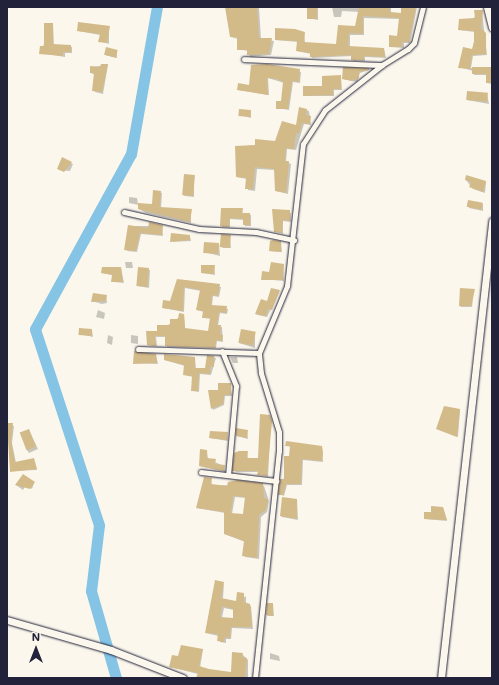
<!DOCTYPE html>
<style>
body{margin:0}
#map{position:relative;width:499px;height:685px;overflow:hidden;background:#fbf7ec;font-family:Mali,sans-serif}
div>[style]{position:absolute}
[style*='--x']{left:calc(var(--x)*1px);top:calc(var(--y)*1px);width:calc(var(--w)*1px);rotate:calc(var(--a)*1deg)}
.shadow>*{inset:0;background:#0003}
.river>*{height:11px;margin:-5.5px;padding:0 5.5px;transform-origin:5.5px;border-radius:5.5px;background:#85c4e5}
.building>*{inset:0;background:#d3ba89;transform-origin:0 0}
.roads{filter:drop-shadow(0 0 1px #22223b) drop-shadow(0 0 1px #22223b)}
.street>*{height:5px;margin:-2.5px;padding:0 2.5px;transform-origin:2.5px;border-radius:2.5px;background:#fbf7ec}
.secondary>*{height:7px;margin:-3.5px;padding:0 3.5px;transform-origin:3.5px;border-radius:3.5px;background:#fbf7ec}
span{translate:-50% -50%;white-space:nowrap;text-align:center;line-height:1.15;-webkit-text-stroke:3px #fbf7ec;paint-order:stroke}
.frame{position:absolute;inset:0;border:8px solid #22223b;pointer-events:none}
.north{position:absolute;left:16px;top:629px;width:40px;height:40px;-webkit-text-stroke:3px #fbf7ec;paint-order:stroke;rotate:0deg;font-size:11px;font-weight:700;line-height:16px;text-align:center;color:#22223b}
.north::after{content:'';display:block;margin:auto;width:14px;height:18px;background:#22223b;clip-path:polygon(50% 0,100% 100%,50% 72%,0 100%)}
</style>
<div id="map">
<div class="shadow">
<i style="clip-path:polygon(227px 7px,259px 7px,261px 39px,274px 41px,271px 55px,250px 57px,248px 51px,238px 49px,238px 39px,231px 37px)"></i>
<i style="clip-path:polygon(309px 7px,318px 7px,318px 20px,308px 18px)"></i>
<i style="clip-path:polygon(332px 7px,391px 7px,391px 13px,402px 14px,402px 7px,417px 7px,410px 43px,404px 43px,404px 48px,390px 47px,398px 37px,400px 19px,364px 18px,364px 35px,350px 35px,350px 48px,384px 49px,386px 58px,365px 57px,365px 61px,353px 61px,352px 56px,312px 58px,311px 54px,297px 51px,298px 42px,276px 40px,304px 33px,305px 43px,337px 45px,339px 26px,356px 27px,360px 12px,342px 11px,341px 17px,334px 17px)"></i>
<i style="clip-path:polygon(482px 11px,487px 55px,473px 56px,471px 68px,491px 68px,492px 84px,487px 83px,487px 75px,474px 75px,473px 71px,459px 67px,473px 50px,475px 32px,459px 30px)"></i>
<i style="clip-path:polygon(53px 24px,54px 45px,72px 47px,72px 53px,65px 53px,65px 57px,40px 53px)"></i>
<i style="clip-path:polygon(109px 27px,109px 44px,100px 41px,100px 35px,78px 31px)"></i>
<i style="clip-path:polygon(117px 51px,117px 58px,105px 55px)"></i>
<i style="clip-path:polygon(108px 65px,103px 94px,95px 92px,95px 75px,91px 73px,91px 67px)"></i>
<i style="clip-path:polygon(252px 66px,301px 72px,300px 83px,293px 82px,289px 110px,277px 108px,282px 102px,284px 83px,268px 78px,269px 95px,239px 90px,250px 86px)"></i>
<i style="clip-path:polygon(344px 68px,369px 70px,360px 73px,357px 82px,343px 79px)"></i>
<i style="clip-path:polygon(341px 76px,342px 90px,334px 90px,334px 96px,304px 96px,304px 87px,323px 87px)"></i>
<i style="clip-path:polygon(487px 94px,489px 104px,467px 100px)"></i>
<i style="clip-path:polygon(300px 108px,309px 111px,311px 125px,304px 124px,296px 150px,287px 149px,286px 162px,291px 164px,288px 194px,276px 191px,275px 170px,257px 169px,255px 191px,248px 190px,247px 179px,237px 177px,256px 146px,276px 142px,297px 126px)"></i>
<i style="clip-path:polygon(251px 111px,251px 118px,240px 115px)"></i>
<i style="clip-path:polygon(62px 159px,73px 164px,70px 171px,59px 170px)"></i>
<i style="clip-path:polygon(194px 176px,194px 197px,185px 196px,183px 195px)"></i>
<i style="clip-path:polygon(466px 180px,486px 182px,485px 193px,473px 189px)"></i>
<i style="clip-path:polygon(154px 191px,162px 193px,161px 208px,191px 210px,191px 223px,146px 213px,139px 209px,139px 205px,129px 203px,129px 197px,137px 198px,138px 204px,153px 205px)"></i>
<i style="clip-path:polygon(469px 201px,483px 204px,483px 211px,469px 208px)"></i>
<i style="clip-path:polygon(222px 209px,242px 209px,243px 214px,251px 215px,251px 226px,245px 226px,244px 220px,230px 219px,230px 227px,222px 227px)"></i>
<i style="clip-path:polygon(273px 210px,291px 213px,291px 222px,283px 221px,283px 234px,275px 231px)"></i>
<i style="clip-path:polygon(129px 226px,162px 226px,163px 236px,141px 234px,137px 252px,127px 251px)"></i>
<i style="clip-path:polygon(190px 236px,191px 241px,171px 242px)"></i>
<i style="clip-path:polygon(230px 236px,231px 248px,223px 248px,221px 246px)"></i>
<i style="clip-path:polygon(281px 242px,282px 252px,270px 251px)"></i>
<i style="clip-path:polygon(219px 244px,220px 256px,204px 252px)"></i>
<i style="clip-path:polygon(125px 262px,132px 262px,133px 268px,126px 268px)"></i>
<i style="clip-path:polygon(283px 265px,284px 281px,262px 279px,270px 273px)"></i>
<i style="clip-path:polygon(214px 266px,215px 275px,202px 273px)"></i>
<i style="clip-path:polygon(121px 268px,124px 283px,114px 282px,113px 275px,102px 273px)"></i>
<i style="clip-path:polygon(139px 268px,150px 270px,149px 288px,138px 286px)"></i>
<i style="clip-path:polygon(178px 280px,221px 287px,219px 297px,213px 296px,212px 306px,228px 309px,227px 314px,220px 313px,218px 326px,222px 327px,223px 342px,217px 341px,216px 348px,167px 347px,166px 337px,156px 337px,157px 346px,148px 345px,158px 332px,184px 314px,185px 329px,209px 332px,211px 319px,204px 318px,204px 312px,197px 310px,201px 291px,185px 288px,184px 312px,163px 308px,171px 302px)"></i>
<i style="clip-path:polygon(474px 290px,472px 307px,461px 307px,460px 306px)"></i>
<i style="clip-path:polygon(280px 291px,267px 317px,258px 315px,256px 314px)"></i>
<i style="clip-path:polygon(106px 296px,107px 303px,102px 304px,92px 301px)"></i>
<i style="clip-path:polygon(98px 310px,105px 313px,104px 319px,96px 317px)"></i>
<i style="clip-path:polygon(92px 330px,93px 337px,80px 334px)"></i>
<i style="clip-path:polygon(255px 333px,255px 348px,239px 343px)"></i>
<i style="clip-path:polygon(108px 335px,113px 337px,112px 345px,107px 343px)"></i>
<i style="clip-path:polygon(131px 335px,138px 336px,138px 344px,131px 343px)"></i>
<i style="clip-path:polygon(156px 355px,158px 364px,134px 363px)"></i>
<i style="clip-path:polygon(208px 356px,216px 358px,211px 375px,200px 374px,199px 392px,192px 391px,193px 377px,184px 375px,185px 366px,165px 360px,195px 358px,196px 369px,206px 369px)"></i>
<i style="clip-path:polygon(230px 357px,237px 357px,238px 363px,233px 363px)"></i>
<i style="clip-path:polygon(230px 384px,232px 396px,225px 396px,224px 405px,213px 410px,209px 391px,219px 391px)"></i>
<i style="clip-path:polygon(460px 410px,458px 437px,437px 429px)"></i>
<i style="clip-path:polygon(271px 417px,268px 477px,259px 472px,235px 472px,247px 452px,248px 459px,258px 460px)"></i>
<i style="clip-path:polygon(7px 424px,14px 426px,12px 443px,16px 463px,34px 462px,37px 470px,11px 471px)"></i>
<i style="clip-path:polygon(29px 430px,38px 449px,29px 453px,27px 450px)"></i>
<i style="clip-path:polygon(247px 431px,248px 439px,237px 436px)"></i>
<i style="clip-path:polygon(227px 433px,228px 441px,210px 438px)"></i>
<i style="clip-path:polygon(286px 446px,322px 447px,323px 462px,303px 460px,302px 485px,287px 485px,284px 496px,279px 494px,290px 457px,291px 447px)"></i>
<i style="clip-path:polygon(207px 451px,208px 459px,224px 466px,225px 472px,200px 466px)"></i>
<i style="clip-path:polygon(evenodd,211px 479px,212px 485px,264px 486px,269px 501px,267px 512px,261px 517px,259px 559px,245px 557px,245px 542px,225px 534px,225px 513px,197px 508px,211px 479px,235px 497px,246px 498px,243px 515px,232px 514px,235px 497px)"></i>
<i style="clip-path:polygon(34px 483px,32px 489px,26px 485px,23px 490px,16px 485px)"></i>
<i style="clip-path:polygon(297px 500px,298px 520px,282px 517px,281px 516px)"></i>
<i style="clip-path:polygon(443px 508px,447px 521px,425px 519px,432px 513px)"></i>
<i style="clip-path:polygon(evenodd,224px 583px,223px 599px,237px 602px,246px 596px,246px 603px,251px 606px,253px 629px,232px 628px,231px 639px,226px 639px,226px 643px,220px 642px,218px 636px,206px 633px,224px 583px,224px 608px,234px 610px,234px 619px,222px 618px,224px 608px)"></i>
<i style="clip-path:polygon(273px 604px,274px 616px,268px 616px,267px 615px)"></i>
<i style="clip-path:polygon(203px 649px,200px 668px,209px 670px,232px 673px,242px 654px,248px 660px,248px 678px,198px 678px,198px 674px,170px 667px,179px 658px)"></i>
<i style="clip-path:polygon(270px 653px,279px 656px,280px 661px,270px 659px)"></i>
</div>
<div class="river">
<i style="--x:116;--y:678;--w:91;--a:-106"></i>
<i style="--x:91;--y:591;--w:66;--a:-83.1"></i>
<i style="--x:99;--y:525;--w:206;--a:-108.1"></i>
<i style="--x:35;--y:329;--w:200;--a:-61.3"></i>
<i style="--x:131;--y:154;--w:149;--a:-80"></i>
</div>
<div class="building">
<i style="clip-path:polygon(225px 7px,257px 7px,259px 38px,272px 38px,269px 54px,247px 55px,247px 50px,237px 50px,237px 37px,230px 37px)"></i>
<i style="left:307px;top:7px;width:10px;height:12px"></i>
<i style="clip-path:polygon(359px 7px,390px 7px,390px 12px,401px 13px,401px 7px,416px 7px,409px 42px,402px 42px,402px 47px,389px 47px,389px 35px,397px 36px,399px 18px,363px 16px,363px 34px,349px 33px,348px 46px,384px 48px,385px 57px,364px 56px,364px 60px,351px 60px,351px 55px,310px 57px,310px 53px,296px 51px,297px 41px,275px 40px,275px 28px,295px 29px,305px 32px,304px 42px,336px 44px,338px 25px,355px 26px)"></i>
<i style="clip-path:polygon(474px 10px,483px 10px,481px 28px,486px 33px,486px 54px,472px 55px,470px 69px,458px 68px,463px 47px,472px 49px,474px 42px,474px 31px,458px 30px,459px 19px,475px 18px)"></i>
<i style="clip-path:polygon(78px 22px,110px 26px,107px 43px,98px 42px,100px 34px,77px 31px)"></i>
<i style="clip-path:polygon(44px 23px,53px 23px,53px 44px,71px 45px,71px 52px,63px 52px,63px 56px,39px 54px,40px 46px,44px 46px)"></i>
<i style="left:106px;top:47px;width:12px;height:8px;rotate:14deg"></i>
<i style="clip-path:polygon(101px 64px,108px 64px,102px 92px,92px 91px,94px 73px,90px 73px,90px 66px,100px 67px)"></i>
<i style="clip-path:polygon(267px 64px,300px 69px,299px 82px,292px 81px,288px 109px,276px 109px,276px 101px,281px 101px,283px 82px,277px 79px,267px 78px,268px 95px,237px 90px,238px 83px,249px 85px,251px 65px)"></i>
<i style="clip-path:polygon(343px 67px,369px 68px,369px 70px,359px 72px,359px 78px,352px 81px,342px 79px)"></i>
<i style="clip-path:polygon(472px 67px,491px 67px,492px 83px,486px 83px,486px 74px,472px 74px)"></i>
<i style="clip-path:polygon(341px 75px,341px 89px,333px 89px,333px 95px,303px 96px,303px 86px,322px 86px,322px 76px)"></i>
<i style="left:467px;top:91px;width:21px;height:9px;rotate:5deg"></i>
<i style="clip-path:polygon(299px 107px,307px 109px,306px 115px,311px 116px,310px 124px,302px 123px,299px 134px,296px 133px,294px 149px,286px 148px,285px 161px,289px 161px,286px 193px,275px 191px,274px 169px,255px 167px,253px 189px,245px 189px,246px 178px,236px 177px,235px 146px,255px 145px,255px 139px,275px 141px,282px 121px,296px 125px)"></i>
<i style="left:239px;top:109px;width:12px;height:7px;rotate:5deg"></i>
<i style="clip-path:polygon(62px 157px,72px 162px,64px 172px,57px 169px)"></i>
<i style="left:184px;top:174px;width:11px;height:21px;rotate:5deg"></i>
<i style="clip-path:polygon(466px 175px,486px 181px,483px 192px,469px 187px,471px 182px,465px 180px)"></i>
<i style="clip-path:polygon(153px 190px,161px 191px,160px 207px,192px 209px,190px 222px,138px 209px,138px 203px,152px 204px)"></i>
<i style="left:468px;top:200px;width:15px;height:7px;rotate:11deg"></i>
<i style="clip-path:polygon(221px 208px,243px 208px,242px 213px,250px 213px,250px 225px,243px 225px,243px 219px,230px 218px,229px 227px,220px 226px)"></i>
<i style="clip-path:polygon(272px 209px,290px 210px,290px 221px,283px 220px,282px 233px,274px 232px)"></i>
<i style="clip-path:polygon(149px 222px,163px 225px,162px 235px,140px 233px,136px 251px,124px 250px,128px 225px,148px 228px)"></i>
<i style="clip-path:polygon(171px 233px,190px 235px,190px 240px,170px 242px)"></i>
<i style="left:221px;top:234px;width:10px;height:13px;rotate:6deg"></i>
<i style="clip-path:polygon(273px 240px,281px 241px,281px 252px,269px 251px,270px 241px)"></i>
<i style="left:204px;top:242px;width:15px;height:11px;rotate:4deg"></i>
<i style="clip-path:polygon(271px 262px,284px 264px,283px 280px,261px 280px,262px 271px,269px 272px)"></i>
<i style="clip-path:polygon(201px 265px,215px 265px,214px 274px,201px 273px)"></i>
<i style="clip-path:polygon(102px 267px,121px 267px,123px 282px,111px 282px,112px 275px,101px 273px)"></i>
<i style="left:138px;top:267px;width:11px;height:19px;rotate:5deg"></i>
<i style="clip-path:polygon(177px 279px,220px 284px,218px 296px,212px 295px,211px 305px,227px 306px,226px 313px,219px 312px,217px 325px,221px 325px,220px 334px,223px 335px,222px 341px,216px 340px,215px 348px,165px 346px,165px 336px,155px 336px,156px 346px,147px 345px,146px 331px,157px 331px,157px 325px,170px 325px,170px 319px,178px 319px,179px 313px,184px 314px,185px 328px,208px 331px,210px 318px,202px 318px,203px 311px,196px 310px,200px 290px,184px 287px,183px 311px,162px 308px,163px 300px,170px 301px)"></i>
<i style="clip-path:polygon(271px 288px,280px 290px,272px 310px,268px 309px,266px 316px,255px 314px,261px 299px,267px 301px)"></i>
<i style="clip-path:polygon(460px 288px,475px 289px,471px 306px,459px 306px)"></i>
<i style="clip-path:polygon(93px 293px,107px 295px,106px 301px,91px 302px)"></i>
<i style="left:79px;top:328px;width:13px;height:7px;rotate:4deg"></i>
<i style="left:241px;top:329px;width:15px;height:14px;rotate:11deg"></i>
<i style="clip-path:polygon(134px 351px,156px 354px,157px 363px,133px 364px)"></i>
<i style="clip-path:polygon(164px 354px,195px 357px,195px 368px,205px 368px,207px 355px,214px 356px,214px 367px,210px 366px,210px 374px,199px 373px,198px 391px,191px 391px,192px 376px,183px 375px,184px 365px,164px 360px)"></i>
<i style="clip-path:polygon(218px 383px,231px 383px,231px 395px,224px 395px,223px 404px,211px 409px,208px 390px,218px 390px)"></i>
<i style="clip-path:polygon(444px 406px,460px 409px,457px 437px,436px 429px)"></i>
<i style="clip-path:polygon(260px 414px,270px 415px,272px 421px,267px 476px,257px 475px,258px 471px,232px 471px,234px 453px,239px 451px,248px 451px,247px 458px,258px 458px)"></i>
<i style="clip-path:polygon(7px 423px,13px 423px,11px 441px,15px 462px,34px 458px,37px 469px,10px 472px)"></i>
<i style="clip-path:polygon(236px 428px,248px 430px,247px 438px,236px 436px)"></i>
<i style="left:29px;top:429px;width:19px;height:10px;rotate:69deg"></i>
<i style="clip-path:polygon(210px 431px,228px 432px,227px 440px,209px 438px)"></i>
<i style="clip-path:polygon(286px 441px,322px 446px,323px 453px,322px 461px,302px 459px,301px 484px,286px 484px,283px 495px,278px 495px,280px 479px,284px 479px,284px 456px,289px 456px,290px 446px,285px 446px)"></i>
<i style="clip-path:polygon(200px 449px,207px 450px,207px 458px,216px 459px,215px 464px,225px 465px,224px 471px,199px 466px)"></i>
<i style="clip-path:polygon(23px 474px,35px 482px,30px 489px,15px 485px)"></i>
<i style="clip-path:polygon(evenodd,204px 477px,212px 478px,211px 484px,227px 486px,228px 482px,238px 480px,263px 483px,264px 498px,268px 499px,266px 510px,259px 515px,257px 558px,242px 556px,244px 541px,224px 534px,224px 512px,196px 508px,204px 477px,233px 496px,245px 497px,243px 514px,231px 513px,233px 496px)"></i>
<i style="clip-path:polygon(282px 497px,297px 499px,297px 519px,280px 516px)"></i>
<i style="clip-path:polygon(431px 506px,443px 507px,447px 520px,424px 519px,424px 512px,431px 512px)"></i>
<i style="clip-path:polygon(evenodd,215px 580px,224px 582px,221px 598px,236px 601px,237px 592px,244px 593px,244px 602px,250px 604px,252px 627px,231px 627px,230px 638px,225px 637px,224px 642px,217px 641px,218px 634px,205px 633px,215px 580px,222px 606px,233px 609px,233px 618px,220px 617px,222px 606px)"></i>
<i style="clip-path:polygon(267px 603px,273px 603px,273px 616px,266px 615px)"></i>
<i style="clip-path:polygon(181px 645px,203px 649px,199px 666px,209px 669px,231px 672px,232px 652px,243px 653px,242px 657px,247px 658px,245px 678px,196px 678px,198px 673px,169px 667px,172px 655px,178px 656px)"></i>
</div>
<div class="roads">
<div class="street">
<i style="--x:244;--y:59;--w:138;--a:2.5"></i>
<i style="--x:124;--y:212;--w:77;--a:12.8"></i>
<i style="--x:199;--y:229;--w:57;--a:3"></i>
<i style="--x:256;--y:232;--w:39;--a:12"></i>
<i style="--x:138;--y:349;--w:121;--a:1.9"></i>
<i style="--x:222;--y:351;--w:38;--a:68"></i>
<i style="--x:236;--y:386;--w:89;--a:95.1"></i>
<i style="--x:201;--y:472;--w:76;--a:6.8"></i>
<i style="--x:255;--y:678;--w:228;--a:-84"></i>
<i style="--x:279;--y:451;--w:19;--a:-90"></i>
<i style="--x:279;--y:432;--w:62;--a:-107"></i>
<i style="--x:261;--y:373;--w:20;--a:-96"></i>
<i style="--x:259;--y:353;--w:73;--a:-67.3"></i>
<i style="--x:287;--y:286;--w:143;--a:-83.6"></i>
<i style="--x:303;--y:144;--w:40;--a:-57.1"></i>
<i style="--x:325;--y:110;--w:73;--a:-38.3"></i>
<i style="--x:382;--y:65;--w:31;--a:-32"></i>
<i style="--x:408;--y:49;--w:8;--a:-45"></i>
<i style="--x:414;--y:43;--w:37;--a:-76"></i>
</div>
<div class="secondary">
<i style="--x:487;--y:7;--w:21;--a:76"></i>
<i style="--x:7;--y:620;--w:108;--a:16.1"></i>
<i style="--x:111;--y:650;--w:77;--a:21.3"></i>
<i style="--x:441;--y:678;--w:460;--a:-83.6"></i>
</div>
</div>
<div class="frame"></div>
<div class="north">N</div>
</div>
